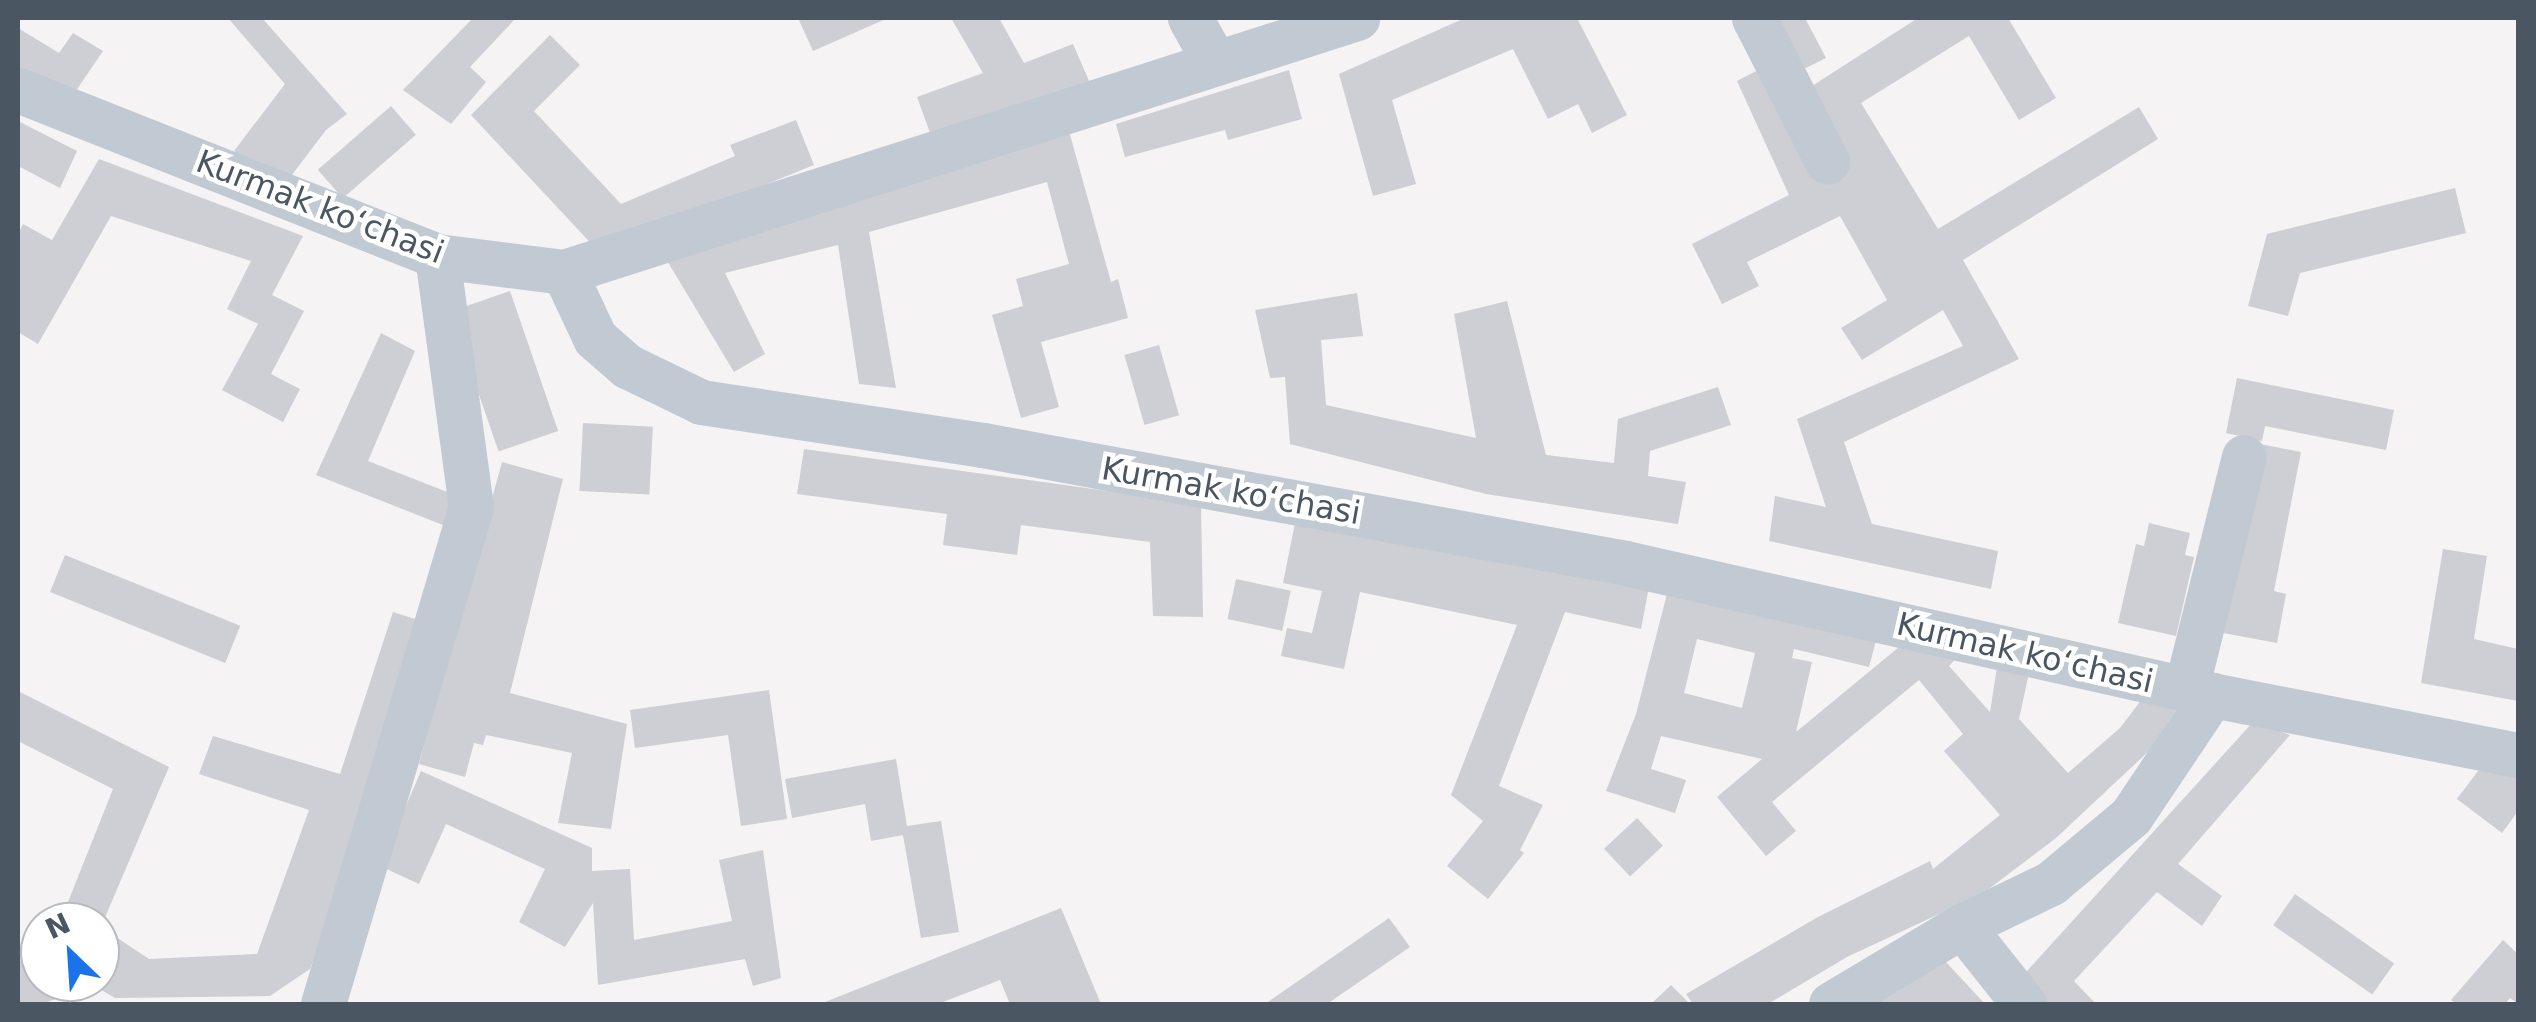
<!DOCTYPE html>
<meta charset="utf-8">
<style>
body{margin:0}
#map{position:relative;width:2536px;height:1022px;overflow:hidden;background:#f5f3f3;font-family:"DejaVu Sans",sans-serif}
div>[style]{position:absolute}
[style*='--x']{left:calc(var(--x)*1px);top:calc(var(--y)*1px);width:calc(var(--w)*1px);rotate:calc(var(--a)*1deg)}
.building>*{inset:0;background:#cdcfd5;transform-origin:0 0}
.minor>*{height:45px;margin:-22.5px;padding:0 22.5px;transform-origin:22.5px;border-radius:22.5px;background:#c1cad2}
span{translate:-50% -50%;white-space:nowrap;text-align:center;line-height:1.15;-webkit-text-stroke:9px #fff;paint-order:stroke}
.street-label{font-size:32px;color:#4a5661}
.frame{position:absolute;inset:0;border:20px solid #4a5661;pointer-events:none}
.north{position:absolute;left:20px;top:902px;width:100px;height:100px;box-sizing:border-box;background:#fff;border:2px solid #b7bbc0;border-radius:50%;rotate:335deg;font-size:28px;font-weight:700;line-height:40px;text-align:center;color:#4a5661}
.north::after{content:'';display:block;margin:auto;width:35px;height:45px;background:#1a73e8;clip-path:polygon(50% 0,100% 100%,50% 72%,0 100%)}
</style>
<div id="map">
<div class="building">
<i style="clip-path:polygon(228px 18px,262px 18px,347px 114px,326px 130px,282px 188px,234px 151px,285px 84px)"></i>
<i style="clip-path:polygon(473px 18px,516px 18px,470px 67px,486px 82px,451px 124px,403px 90px)"></i>
<i style="clip-path:polygon(798px 18px,888px 18px,813px 51px)"></i>
<i style="clip-path:polygon(951px 18px,999px 18px,1024px 63px,1073px 44px,1089px 81px,933px 141px,917px 97px,983px 73px)"></i>
<i style="clip-path:polygon(1465px 18px,1577px 18px,1627px 115px,1592px 133px,1578px 104px,1548px 119px,1513px 49px,1392px 100px,1416px 184px,1373px 196px,1339px 74px)"></i>
<i style="clip-path:polygon(1771px 18px,1805px 18px,1826px 58px,1800px 71px)"></i>
<i style="clip-path:polygon(1918px 18px,2008px 18px,2056px 98px,2019px 120px,1969px 36px,1861px 103px,1938px 229px,2139px 107px,2158px 139px,1963px 260px,2019px 359px,1844px 442px,1872px 524px,1998px 551px,1991px 589px,1769px 541px,1775px 496px,1826px 507px,1797px 419px,1963px 346px,1943px 310px,1862px 360px,1841px 328px,1887px 300px,1840px 216px,1747px 262px,1759px 286px,1722px 304px,1692px 244px,1789px 195px,1737px 81px,1766px 66px,1823px 179px,1849px 166px,1801px 93px)"></i>
<i style="clip-path:polygon(18px 28px,59px 53px,73px 33px,103px 51px,67px 104px,18px 72px)"></i>
<i style="clip-path:polygon(550px 35px,580px 65px,534px 111px,621px 204px,735px 156px,730px 145px,796px 120px,814px 165px,599px 252px,471px 115px)"></i>
<i style="clip-path:polygon(1289px 70px,1302px 119px,1228px 140px,1225px 130px,1125px 157px,1116px 124px)"></i>
<i style="left:391px;top:106px;width:38px;height:97px;rotate:49deg"></i>
<i style="clip-path:polygon(18px 121px,77px 151px,60px 188px,18px 166px)"></i>
<i style="clip-path:polygon(1069px 131px,1111px 282px,1118px 279px,1128px 318px,1041px 342px,1059px 407px,1021px 418px,992px 315px,1023px 306px,1016px 279px,1069px 264px,1047px 182px,869px 232px,896px 388px,859px 384px,838px 245px,725px 273px,765px 354px,734px 372px,666px 259px)"></i>
<i style="clip-path:polygon(99px 159px,303px 236px,272px 295px,304px 311px,271px 374px,300px 389px,283px 422px,222px 390px,258px 324px,227px 309px,251px 261px,111px 216px,38px 344px,18px 332px,18px 234px,23px 224px,52px 240px)"></i>
<i style="clip-path:polygon(2455px 188px,2466px 233px,2300px 273px,2288px 316px,2248px 306px,2267px 234px)"></i>
<i style="left:510px;top:291px;width:148px;height:63px;rotate:71deg"></i>
<i style="clip-path:polygon(1357px 293px,1363px 336px,1321px 340px,1326px 405px,1476px 438px,1454px 314px,1507px 301px,1546px 455px,1614px 463px,1618px 419px,1718px 387px,1731px 425px,1650px 451px,1648px 476px,1686px 482px,1678px 524px,1486px 494px,1290px 444px,1285px 377px,1270px 378px,1255px 310px)"></i>
<i style="clip-path:polygon(381px 333px,415px 351px,368px 461px,460px 497px,448px 527px,316px 475px)"></i>
<i style="left:1159px;top:345px;width:73px;height:36px;rotate:74deg"></i>
<i style="clip-path:polygon(2237px 378px,2394px 410px,2386px 450px,2265px 426px,2262px 441px,2226px 433px)"></i>
<i style="left:583px;top:423px;width:70px;height:68px;rotate:3deg"></i>
<i style="clip-path:polygon(2260px 444px,2301px 452px,2274px 591px,2286px 594px,2277px 643px,2223px 633px)"></i>
<i style="clip-path:polygon(804px 449px,1201px 504px,1203px 617px,1153px 616px,1150px 542px,1021px 525px,1017px 555px,943px 545px,947px 514px,797px 494px)"></i>
<i style="clip-path:polygon(502px 462px,563px 479px,510px 693px,627px 724px,611px 829px,558px 823px,572px 753px,486px 735px,483px 745px,474px 743px,465px 777px,419px 764px)"></i>
<i style="clip-path:polygon(1296px 518px,1537px 570px,1541px 558px,1649px 587px,1641px 629px,1565px 612px,1499px 786px,1543px 805px,1520px 850px,1524px 853px,1488px 899px,1447px 866px,1483px 821px,1451px 795px,1517px 625px,1360px 592px,1344px 669px,1281px 656px,1287px 628px,1312px 633px,1322px 591px,1283px 583px)"></i>
<i style="clip-path:polygon(2149px 523px,2190px 533px,2185px 555px,2194px 557px,2176px 636px,2118px 623px,2136px 544px,2144px 546px)"></i>
<i style="clip-path:polygon(2443px 549px,2487px 556px,2474px 639px,2518px 649px,2518px 701px,2421px 683px)"></i>
<i style="left:65px;top:555px;width:189px;height:40px;rotate:22deg"></i>
<i style="left:1236px;top:579px;width:56px;height:41px;rotate:12deg"></i>
<i style="clip-path:polygon(evenodd,1670px 582px,1878px 633px,1869px 667px,1794px 649px,1792px 658px,1812px 662px,1796px 732px,1916px 633px,1967px 647px,1949px 666px,1990px 712px,1997px 667px,2029px 673px,2019px 719px,2068px 773px,2120px 728px,2145px 695px,2176px 709px,2150px 750px,2056px 838px,1982px 894px,1847px 957px,1768px 1004px,1693px 1004px,1686px 994px,1818px 917px,1930px 861px,1933px 869px,2000px 815px,1944px 751px,1963px 734px,1919px 680px,1772px 802px,1796px 831px,1766px 856px,1717px 797px,1762px 759px,1661px 736px,1651px 769px,1686px 780px,1675px 813px,1606px 791px,1636px 714px,1670px 582px,1697px 639px,1755px 653px,1742px 708px,1684px 693px,1697px 639px)"></i>
<i style="clip-path:polygon(393px 612px,428px 623px,364px 827px,310px 969px,270px 996px,115px 998px,91px 984px,43px 1004px,18px 1004px,18px 962px,40px 956px,40px 982px,100px 982px,100px 922px,60px 922px,113px 789px,18px 741px,18px 691px,169px 767px,101px 927px,149px 959px,257px 954px,309px 810px,199px 774px,213px 736px,340px 774px)"></i>
<i style="clip-path:polygon(769px 690px,787px 819px,741px 826px,728px 735px,635px 748px,630px 710px)"></i>
<i style="clip-path:polygon(2253px 722px,2290px 735px,2178px 864px,2222px 896px,2202px 926px,2157px 892px,2074px 981px,2096px 1004px,2040px 1004px,2018px 981px)"></i>
<i style="clip-path:polygon(896px 759px,907px 826px,941px 821px,959px 932px,921px 938px,903px 835px,871px 841px,865px 804px,792px 818px,785px 779px)"></i>
<i style="clip-path:polygon(2487px 759px,2510px 776px,2518px 769px,2518px 811px,2502px 833px,2457px 799px)"></i>
<i style="clip-path:polygon(421px 771px,592px 848px,592px 871px,630px 869px,634px 940px,732px 921px,719px 860px,763px 850px,781px 978px,753px 986px,745px 959px,598px 985px,593px 903px,565px 947px,519px 922px,545px 869px,446px 824px,419px 884px,380px 866px)"></i>
<i style="left:1637px;top:818px;width:38px;height:45px;rotate:47deg"></i>
<i style="left:2295px;top:894px;width:121px;height:38px;rotate:35deg"></i>
<i style="clip-path:polygon(1061px 908px,1101px 1004px,1010px 1004px,1000px 980px,938px 1004px,820px 1004px)"></i>
<i style="clip-path:polygon(1389px 918px,1410px 947px,1327px 1004px,1265px 1004px)"></i>
<i style="clip-path:polygon(2503px 940px,2518px 954px,2518px 1004px,2510px 998px,2505px 1004px,2457px 1004px,2451px 1000px)"></i>
<i style="clip-path:polygon(1933px 948px,1985px 1004px,1851px 1004px)"></i>
<i style="clip-path:polygon(1671px 985px,1690px 1004px,1651px 1004px)"></i>
</div>
<div class="minor">
<i style="--x:1190;--y:18;--w:51;--a:60.9"></i>
<i style="--x:1754;--y:18;--w:161;--a:63"></i>
<i style="--x:18;--y:90;--w:451;--a:21.6"></i>
<i style="--x:437;--y:256;--w:128;--a:7.2"></i>
<i style="--x:564;--y:272;--w:73;--a:64.8"></i>
<i style="--x:595;--y:338;--w:43;--a:41.2"></i>
<i style="--x:627;--y:366;--w:82;--a:25.9"></i>
<i style="--x:701;--y:402;--w:285;--a:8.7"></i>
<i style="--x:983;--y:445;--w:653;--a:10.41"></i>
<i style="--x:1625;--y:563;--w:602;--a:12.67"></i>
<i style="--x:2212;--y:695;--w:312;--a:11.1"></i>
<i style="--x:564;--y:272;--w:833;--a:-17.76"></i>
<i style="--x:2186;--y:689;--w:239;--a:-76"></i>
<i style="--x:1962;--y:926;--w:100;--a:51.5"></i>
<i style="--x:323;--y:1004;--w:519;--a:-73.42"></i>
<i style="--x:471;--y:507;--w:253;--a:-97.7"></i>
<i style="--x:1831;--y:1004;--w:152;--a:-30.8"></i>
<i style="--x:1962;--y:926;--w:99;--a:-25.8"></i>
<i style="--x:2051;--y:883;--w:104;--a:-39.9"></i>
<i style="--x:2131;--y:816;--w:146;--a:-56.2"></i>
</div>
<div class="street-label">
<span style="left:320px;top:207px;rotate:21deg">Kurmak koʻchasi</span>
<span style="left:1231px;top:491px;rotate:10deg">Kurmak koʻchasi</span>
<span style="left:2025px;top:653px;rotate:13deg">Kurmak koʻchasi</span>
</div>
<div class="frame"></div>
<div class="north">N</div>
</div>
